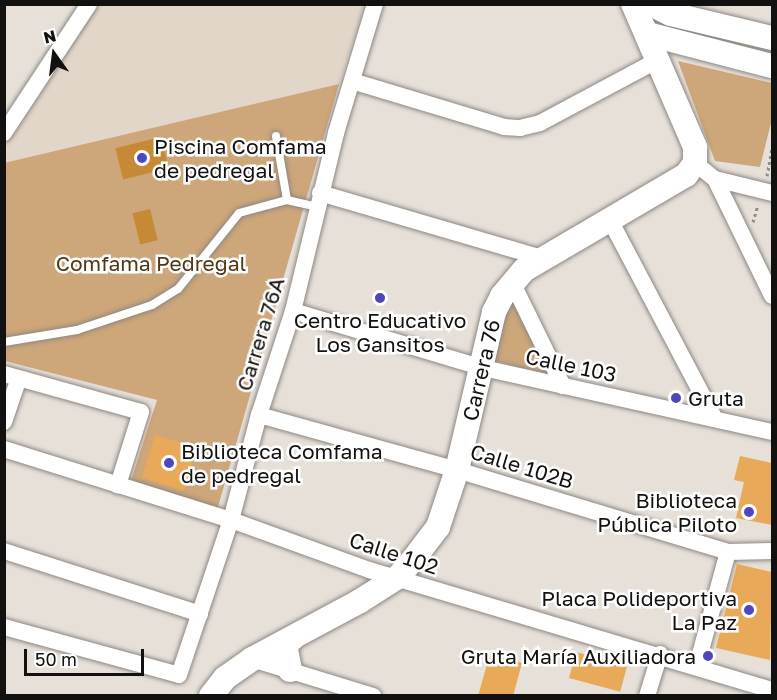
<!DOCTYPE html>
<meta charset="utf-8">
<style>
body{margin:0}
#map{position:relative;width:777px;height:700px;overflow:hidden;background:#e6e0d9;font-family:"Golos Text",sans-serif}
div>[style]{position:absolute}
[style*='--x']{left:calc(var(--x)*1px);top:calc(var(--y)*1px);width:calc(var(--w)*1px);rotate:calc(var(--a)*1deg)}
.built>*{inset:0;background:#e2d6c9}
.green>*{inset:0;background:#cda679}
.water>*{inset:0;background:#c68936;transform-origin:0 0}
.building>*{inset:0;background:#e8a958;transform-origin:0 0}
.path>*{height:3px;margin-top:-1.5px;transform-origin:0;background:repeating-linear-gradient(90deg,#928d88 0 3px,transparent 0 6px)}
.roads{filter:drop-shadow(0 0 2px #8d8781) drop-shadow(0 0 2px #8d8781)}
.lane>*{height:8px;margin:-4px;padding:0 4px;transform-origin:4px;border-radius:4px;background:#fff}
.street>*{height:16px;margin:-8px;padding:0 8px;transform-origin:8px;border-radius:8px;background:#fff}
.secondary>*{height:24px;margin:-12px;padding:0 12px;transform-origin:12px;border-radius:12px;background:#fff}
.dots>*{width:16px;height:16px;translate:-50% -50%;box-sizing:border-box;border:3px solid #fff;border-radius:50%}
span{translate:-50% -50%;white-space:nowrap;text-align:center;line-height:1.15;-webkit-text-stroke:5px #fff;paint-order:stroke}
.poi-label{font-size:21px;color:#13110f}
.left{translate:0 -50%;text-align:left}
.right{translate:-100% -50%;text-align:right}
.park-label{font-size:21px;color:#513715}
.street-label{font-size:21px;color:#13110f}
.frame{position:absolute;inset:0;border:6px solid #13110f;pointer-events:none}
.north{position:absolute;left:24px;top:24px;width:60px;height:60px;-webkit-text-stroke:4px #fff;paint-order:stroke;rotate:346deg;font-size:16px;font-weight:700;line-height:24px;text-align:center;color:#13110f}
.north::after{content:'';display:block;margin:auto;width:21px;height:27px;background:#13110f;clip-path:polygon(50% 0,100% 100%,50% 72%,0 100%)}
.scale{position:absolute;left:24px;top:649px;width:120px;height:27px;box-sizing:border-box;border:3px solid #13110f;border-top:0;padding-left:8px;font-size:18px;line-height:21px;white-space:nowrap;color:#13110f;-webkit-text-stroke:4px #fff;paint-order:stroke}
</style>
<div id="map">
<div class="built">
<i style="clip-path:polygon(96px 5px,364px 5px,339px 84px,5px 163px,4px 146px)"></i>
</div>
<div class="green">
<i style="clip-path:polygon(678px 61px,772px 83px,772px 119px,760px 167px,715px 161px)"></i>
<i style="clip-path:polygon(339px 84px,216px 514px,128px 490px,157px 400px,5px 361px,4px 163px)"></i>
<i style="clip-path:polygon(513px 290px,553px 376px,484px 358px)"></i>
</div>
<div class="water">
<i style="left:161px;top:137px;width:32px;height:47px;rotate:76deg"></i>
<i style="left:150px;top:209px;width:32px;height:18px;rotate:76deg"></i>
</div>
<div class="building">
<i style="left:155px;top:435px;width:44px;height:45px;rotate:17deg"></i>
<i style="clip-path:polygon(740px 456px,772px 463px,772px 525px,736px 518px,744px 482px,734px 480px)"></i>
<i style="clip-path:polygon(737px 564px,772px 572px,770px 660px,716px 648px)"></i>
<i style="left:576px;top:652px;width:53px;height:27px;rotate:15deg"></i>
<i style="clip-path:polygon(490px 654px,522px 663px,513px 696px,478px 696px)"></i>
</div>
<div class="path">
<i style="--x:767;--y:176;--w:27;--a:-80"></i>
<i style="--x:753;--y:222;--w:18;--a:-74"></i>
</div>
<div class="roads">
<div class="lane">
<i style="--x:276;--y:136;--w:65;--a:80.2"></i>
<i style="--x:4;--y:342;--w:74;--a:-9.3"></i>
<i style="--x:77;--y:330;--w:79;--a:-18.4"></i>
<i style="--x:152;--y:305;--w:31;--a:-32"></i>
<i style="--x:178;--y:289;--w:97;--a:-51.2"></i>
<i style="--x:239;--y:213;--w:50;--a:-15.2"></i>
<i style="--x:287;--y:200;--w:31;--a:13"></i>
</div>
<div class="street">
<i style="--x:352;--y:81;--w:159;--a:16.8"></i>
<i style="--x:504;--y:127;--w:16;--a:4"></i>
<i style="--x:520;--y:128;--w:21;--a:-14"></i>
<i style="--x:540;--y:123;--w:134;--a:-28.1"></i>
<i style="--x:4;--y:133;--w:154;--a:-56.6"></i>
<i style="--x:695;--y:163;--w:26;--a:39"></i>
<i style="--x:715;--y:179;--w:130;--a:64"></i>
<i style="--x:715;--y:179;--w:59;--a:13.8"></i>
<i style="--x:320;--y:193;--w:231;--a:16.3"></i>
<i style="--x:610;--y:220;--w:225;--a:62.2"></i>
<i style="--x:512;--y:282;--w:116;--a:63.9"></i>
<i style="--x:293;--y:311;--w:198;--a:16.7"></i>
<i style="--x:483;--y:368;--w:296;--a:12.5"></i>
<i style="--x:4;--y:374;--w:142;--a:15.5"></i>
<i style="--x:141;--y:412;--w:77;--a:107.5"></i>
<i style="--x:259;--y:415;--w:205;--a:15.5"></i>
<i style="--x:457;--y:470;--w:283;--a:16.8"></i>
<i style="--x:728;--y:552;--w:44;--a:-1.3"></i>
<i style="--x:4;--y:422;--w:46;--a:-71.2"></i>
<i style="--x:4;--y:449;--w:238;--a:17.4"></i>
<i style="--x:231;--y:520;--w:147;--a:19.9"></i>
<i style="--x:369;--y:570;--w:420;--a:16.6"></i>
<i style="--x:4;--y:551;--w:206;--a:17.8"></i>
<i style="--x:4;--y:627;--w:181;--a:15.3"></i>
<i style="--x:179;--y:675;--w:163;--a:-71.5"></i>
<i style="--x:231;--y:520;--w:109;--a:-75.1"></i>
<i style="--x:259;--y:415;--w:109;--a:-71.9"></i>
<i style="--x:293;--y:311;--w:183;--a:-76.4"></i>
<i style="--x:336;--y:133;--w:135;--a:-73.2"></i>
<i style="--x:252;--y:659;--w:127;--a:17"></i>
<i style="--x:697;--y:665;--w:117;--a:-74.7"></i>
<i style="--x:647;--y:696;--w:44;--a:-72.8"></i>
</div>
<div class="secondary">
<i style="--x:651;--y:4;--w:22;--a:27"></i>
<i style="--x:671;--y:14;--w:104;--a:13.4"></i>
<i style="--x:648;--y:34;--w:128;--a:14.5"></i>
<i style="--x:290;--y:670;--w:25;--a:-101"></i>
<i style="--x:285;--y:645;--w:11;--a:-41"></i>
<i style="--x:211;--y:696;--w:23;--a:-52"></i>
<i style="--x:225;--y:678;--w:33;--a:-35"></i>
<i style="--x:252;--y:659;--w:123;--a:-28.2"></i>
<i style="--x:360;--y:601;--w:45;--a:-32.3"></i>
<i style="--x:398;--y:577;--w:21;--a:-49"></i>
<i style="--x:412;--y:561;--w:43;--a:-52.6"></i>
<i style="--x:438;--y:527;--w:60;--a:-71.6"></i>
<i style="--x:457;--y:470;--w:162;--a:-76.8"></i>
<i style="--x:494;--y:312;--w:18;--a:-63"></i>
<i style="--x:502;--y:296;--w:34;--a:-50"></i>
<i style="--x:524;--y:270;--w:188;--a:-30.4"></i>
<i style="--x:686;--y:175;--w:15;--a:-53"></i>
<i style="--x:695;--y:163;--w:16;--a:-90"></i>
<i style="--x:695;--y:147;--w:156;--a:-113.4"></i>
</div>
</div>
<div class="dots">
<i style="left:142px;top:158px;background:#4f46bd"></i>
<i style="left:380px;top:298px;background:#4f46bd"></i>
<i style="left:676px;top:398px;background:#4f46bd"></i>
<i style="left:169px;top:463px;background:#4f46bd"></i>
<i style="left:749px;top:512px;background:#4f46bd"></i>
<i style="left:749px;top:610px;background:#4f46bd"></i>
<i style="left:708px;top:656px;background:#4f46bd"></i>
</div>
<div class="poi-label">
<span class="left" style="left:154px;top:158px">Piscina Comfama<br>de pedregal</span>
<span style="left:380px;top:332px">Centro Educativo<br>Los Gansitos</span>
<span class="left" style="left:688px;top:398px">Gruta</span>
<span class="left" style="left:181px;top:463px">Biblioteca Comfama<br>de pedregal</span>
<span class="right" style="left:737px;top:512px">Biblioteca<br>Pública Piloto</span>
<span class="right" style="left:737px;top:610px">Placa Polideportiva<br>La Paz</span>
<span class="right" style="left:696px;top:656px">Gruta María Auxiliadora</span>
</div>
<div class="park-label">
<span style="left:151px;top:263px">Comfama Pedregal</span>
</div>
<div class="street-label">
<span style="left:260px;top:334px;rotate:-73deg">Carrera 76A</span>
<span style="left:571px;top:365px;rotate:12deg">Calle 103</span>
<span style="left:481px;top:370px;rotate:-77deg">Carrera 76</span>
<span style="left:522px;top:466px;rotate:17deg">Calle 102B</span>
<span style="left:394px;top:553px;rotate:18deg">Calle 102</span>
</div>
<div class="frame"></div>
<div class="north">N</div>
<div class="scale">50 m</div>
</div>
